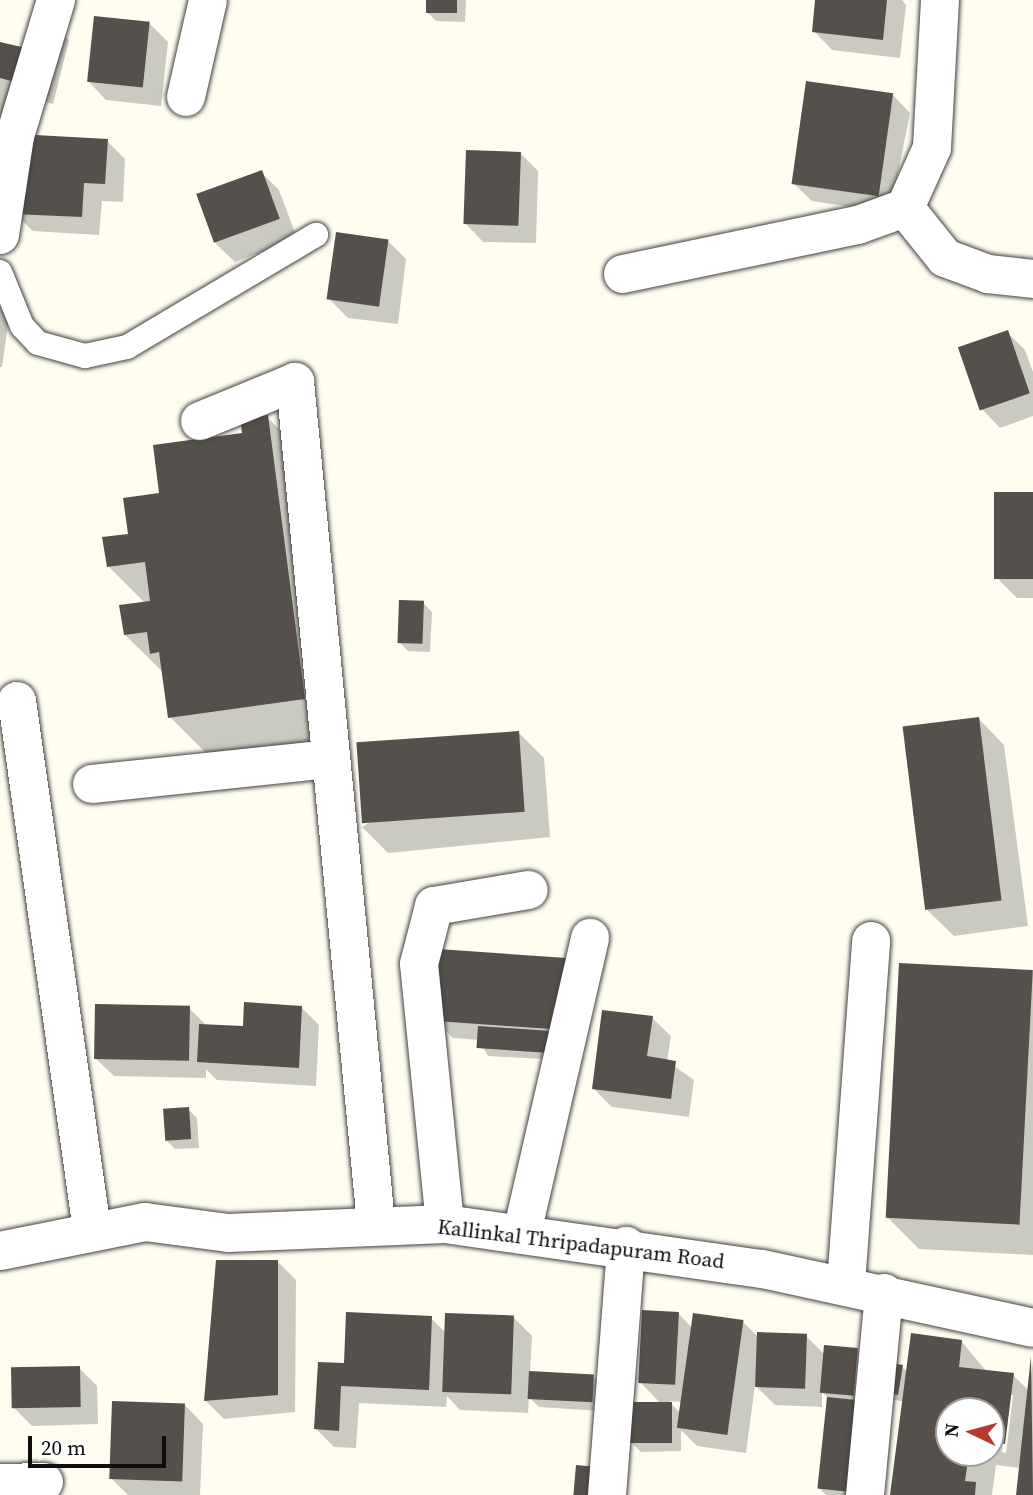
<!DOCTYPE html>
<style>
body{margin:0}
#map{position:relative;width:1033px;height:1495px;overflow:hidden;background:#fefdf0;font-family:"Source Serif 4",serif}
div>[style]{position:absolute}
[style*='--x']{left:calc(var(--x)*1px);top:calc(var(--y)*1px);width:calc(var(--w)*1px);rotate:calc(var(--a)*1deg)}
.shadow>*{inset:0;background:#0003;transform-origin:0 0}
.building>*{inset:0;background:#55504b;transform-origin:0 0}
.roads{filter:drop-shadow(0 0 2px #414141) drop-shadow(0 0 2px #414141)}
.service>*{height:24px;margin:-12px;padding:0 12px;transform-origin:12px;border-radius:12px;background:#fff}
.minor>*{height:38px;margin:-19px;padding:0 19px;transform-origin:19px;border-radius:19px;background:#fff}
span{translate:-50% -50%;white-space:nowrap;text-align:center;line-height:1.15;-webkit-text-stroke:7px #fff;paint-order:stroke}
.street-label{font-size:21px;color:#0e0e0e}
.north{position:absolute;left:935px;top:1397px;width:70px;height:70px;box-sizing:border-box;background:#fff;border:2px solid #9f9f9f;border-radius:50%;rotate:275deg;font-size:19px;font-weight:700;line-height:28px;text-align:center;color:#0e0e0e}
.north::after{content:'';display:block;margin:auto;width:24px;height:32px;background:#b33a30;clip-path:polygon(50% 0,100% 100%,50% 72%,0 100%)}
.scale{position:absolute;left:28px;top:1436px;width:138px;height:32px;box-sizing:border-box;border:4px solid #0e0e0e;border-top:0;padding-left:9px;font-size:21px;line-height:24px;white-space:nowrap;color:#0e0e0e;-webkit-text-stroke:5px #fff;paint-order:stroke}
</style>
<div id="map">
<div class="shadow">
<i style="clip-path:polygon(428px 0,466px 0,465px 22px,436px 21px,427px 12px)"></i>
<i style="clip-path:polygon(817px 0,902px 0,906px 5px,900px 58px,832px 50px,814px 31px)"></i>
<i style="clip-path:polygon(51px 22px,69px 40px,53px 104px,9px 92px,0 169px,0 44px,27px 50px)"></i>
<i style="clip-path:polygon(150px 24px,168px 42px,161px 106px,106px 100px,88px 81px)"></i>
<i style="clip-path:polygon(892px 94px,910px 113px,890px 213px,812px 201px,793px 183px)"></i>
<i style="clip-path:polygon(107px 141px,125px 159px,123px 202px,102px 201px,99px 235px,33px 231px,14px 213px)"></i>
<i style="clip-path:polygon(520px 153px,538px 171px,536px 243px,483px 242px,465px 223px)"></i>
<i style="clip-path:polygon(261px 172px,279px 190px,297px 238px,235px 262px,216px 244px,199px 195px)"></i>
<i style="clip-path:polygon(388px 241px,406px 259px,398px 324px,348px 318px,330px 300px)"></i>
<i style="clip-path:polygon(0 284px,12px 296px,2px 367px,0 367px)"></i>
<i style="clip-path:polygon(1007px 332px,1025px 350px,1033px 372px,1033px 416px,1000px 428px,982px 409px)"></i>
<i style="clip-path:polygon(267px 417px,313px 463px,350px 745px,216px 763px,170px 717px,164px 673px,125px 635px,145px 603px,108px 566px,161px 494px)"></i>
<i style="clip-path:polygon(1033px 494px,1033px 598px,1017px 598px,999px 580px)"></i>
<i style="clip-path:polygon(423px 603px,432px 612px,430px 652px,408px 651px,399px 642px)"></i>
<i style="clip-path:polygon(979px 719px,1004px 745px,1028px 926px,954px 936px,928px 911px)"></i>
<i style="clip-path:polygon(518px 732px,544px 758px,550px 837px,388px 853px,362px 827px)"></i>
<i style="left:0;top:781px;width:1px;height:60px;rotate:45deg"></i>
<i style="clip-path:polygon(567px 959px,562px 1060px,488px 1056px,479px 1040px,453px 1038px,435px 1020px)"></i>
<i style="clip-path:polygon(1033px 971px,1033px 1255px,919px 1249px,887px 1217px)"></i>
<i style="clip-path:polygon(301px 1007px,319px 1025px,316px 1086px,217px 1080px,206px 1069px,206px 1078px,114px 1076px,95px 1058px,189px 1008px,207px 1026px,245px 1028px)"></i>
<i style="clip-path:polygon(652px 1018px,671px 1036px,667px 1061px,694px 1080px,689px 1117px,612px 1107px,594px 1089px)"></i>
<i style="clip-path:polygon(188px 1109px,197px 1118px,199px 1148px,175px 1149px,166px 1140px)"></i>
<i style="clip-path:polygon(277px 1261px,296px 1280px,295px 1412px,224px 1419px,206px 1401px)"></i>
<i style="clip-path:polygon(evenodd,678px 1313px,692px 1328px,743px 1322px,759px 1338px,806px 1336px,825px 1355px,858px 1350px,867px 1359px,876px 1495px,826px 1495px,819px 1488px,829px 1399px,822px 1392px,822px 1407px,775px 1405px,755px 1385px,746px 1453px,697px 1446px,681px 1430px,681px 1451px,641px 1452px,632px 1443px,661px 1404px,641px 1383px,678px 1313px,669px 1401px,682px 1402px,680px 1413px,669px 1401px)"></i>
<i style="clip-path:polygon(431px 1318px,445px 1332px,514px 1318px,532px 1336px,530px 1372px,593px 1376px,602px 1385px,601px 1411px,539px 1407px,529px 1397px,528px 1413px,460px 1410px,447px 1396px,446px 1407px,359px 1403px,356px 1448px,334px 1447px,316px 1429px,345px 1365px)"></i>
<i style="clip-path:polygon(evenodd,962px 1342px,987px 1372px,1013px 1375px,1029px 1391px,1033px 1361px,1033px 1495px,1018px 1495px,1021px 1468px,996px 1465px,992px 1495px,894px 1495px,904px 1402px,892px 1399px,902px 1367px,908px 1372px,962px 1342px,1010px 1395px,1013px 1395px,1006px 1453px,1002px 1452px,1010px 1395px,962px 1342px,949px 1411px,991px 1411px,991px 1453px,949px 1453px,949px 1411px)"></i>
<i style="clip-path:polygon(79px 1368px,97px 1386px,98px 1424px,32px 1426px,14px 1408px)"></i>
<i style="clip-path:polygon(185px 1405px,203px 1424px,200px 1495px,128px 1495px,111px 1478px)"></i>
</div>
<div class="building">
<i style="left:426px;top:0;width:31px;height:13px"></i>
<i style="clip-path:polygon(815px 0,887px 0,883px 40px,812px 32px)"></i>
<i style="left:94px;top:16px;width:56px;height:66px;rotate:6deg"></i>
<i style="clip-path:polygon(0 42px,26px 48px,35px 87px,0 78px)"></i>
<i style="left:806px;top:81px;width:88px;height:104px;rotate:8deg"></i>
<i style="clip-path:polygon(17px 134px,108px 139px,105px 184px,84px 183px,82px 217px,13px 214px)"></i>
<i style="left:466px;top:150px;width:55px;height:74px;rotate:2deg"></i>
<i style="left:262px;top:170px;width:52px;height:70px;rotate:70deg"></i>
<i style="left:336px;top:232px;width:53px;height:68px;rotate:8deg"></i>
<i style="left:1008px;top:330px;width:67px;height:53px;rotate:71deg"></i>
<i style="clip-path:polygon(268px 415px,305px 699px,168px 718px,159px 652px,150px 654px,147px 632px,124px 635px,119px 605px,150px 601px,145px 562px,107px 567px,102px 537px,128px 534px,123px 498px,159px 493px,153px 445px,242px 433px,240px 419px)"></i>
<i style="left:1033px;top:492px;width:87px;height:39px;rotate:90deg"></i>
<i style="left:399px;top:600px;width:25px;height:43px;rotate:2deg"></i>
<i style="left:979px;top:717px;width:185px;height:77px;rotate:83deg"></i>
<i style="left:519px;top:731px;width:81px;height:163px;rotate:86deg"></i>
<i style="left:438px;top:949px;width:129px;height:72px;rotate:4deg"></i>
<i style="left:899px;top:963px;width:134px;height:255px;rotate:3deg"></i>
<i style="clip-path:polygon(244px 1002px,302px 1006px,299px 1068px,197px 1062px,199px 1024px,243px 1026px)"></i>
<i style="left:95px;top:1004px;width:95px;height:55px;rotate:1deg"></i>
<i style="clip-path:polygon(602px 1010px,653px 1016px,647px 1056px,676px 1061px,671px 1099px,592px 1089px)"></i>
<i style="left:478px;top:1026px;width:77px;height:22px;rotate:4deg"></i>
<i style="left:189px;top:1107px;width:32px;height:26px;rotate:86deg"></i>
<i style="clip-path:polygon(216px 1260px,278px 1260px,278px 1395px,204px 1401px)"></i>
<i style="left:642px;top:1310px;width:37px;height:73px;rotate:3deg"></i>
<i style="clip-path:polygon(346px 1312px,432px 1316px,429px 1390px,341px 1386px,339px 1431px,314px 1429px,318px 1362px,344px 1363px)"></i>
<i style="left:445px;top:1313px;width:69px;height:79px;rotate:2deg"></i>
<i style="left:693px;top:1313px;width:51px;height:116px;rotate:8deg"></i>
<i style="left:757px;top:1332px;width:50px;height:55px;rotate:2deg"></i>
<i style="clip-path:polygon(911px 1333px,962px 1340px,959px 1367px,1014px 1373px,1005px 1444px,991px 1442px,991px 1411px,949px 1411px,949px 1453px,969px 1453px,965px 1481px,976px 1482px,975px 1495px,890px 1495px)"></i>
<i style="left:824px;top:1345px;width:34px;height:48px;rotate:5deg"></i>
<i style="clip-path:polygon(1031px 1356px,1033px 1495px,1016px 1495px)"></i>
<i style="clip-path:polygon(883px 1362px,903px 1365px,898px 1395px,881px 1391px)"></i>
<i style="left:80px;top:1366px;width:41px;height:69px;rotate:89deg"></i>
<i style="left:529px;top:1371px;width:65px;height:28px;rotate:3deg"></i>
<i style="left:827px;top:1397px;width:39px;height:92px;rotate:6deg"></i>
<i style="left:112px;top:1401px;width:73px;height:78px;rotate:2deg"></i>
<i style="left:629px;top:1402px;width:43px;height:41px"></i>
<i style="left:576px;top:1465px;width:25px;height:30px;rotate:5deg"></i>
</div>
<div class="roads">
<div class="service">
<i style="--x:0;--y:272;--w:58;--a:67.8"></i>
<i style="--x:22;--y:326;--w:23;--a:47"></i>
<i style="--x:38;--y:343;--w:49;--a:15.5"></i>
<i style="--x:85;--y:356;--w:43;--a:-12.1"></i>
<i style="--x:127;--y:347;--w:220;--a:-30.7"></i>
</div>
<div class="minor">
<i style="--x:186;--y:97;--w:99;--a:-77.2"></i>
<i style="--x:905;--y:208;--w:66;--a:-65.8"></i>
<i style="--x:932;--y:148;--w:148;--a:-86.9"></i>
<i style="--x:0;--y:235;--w:100;--a:-81.4"></i>
<i style="--x:15;--y:136;--w:142;--a:-73.2"></i>
<i style="--x:623;--y:274;--w:240;--a:-11.8"></i>
<i style="--x:858;--y:225;--w:50;--a:-19.9"></i>
<i style="--x:905;--y:208;--w:64;--a:51.3"></i>
<i style="--x:945;--y:258;--w:46;--a:20.4"></i>
<i style="--x:988;--y:274;--w:45;--a:6.3"></i>
<i style="--x:200;--y:421;--w:103;--a:-22.3"></i>
<i style="--x:295;--y:382;--w:845;--a:84.5"></i>
<i style="--x:17;--y:701;--w:534;--a:81.93"></i>
<i style="--x:92;--y:784;--w:240;--a:-6"></i>
<i style="--x:445;--y:1224;--w:261;--a:-95.7"></i>
<i style="--x:419;--y:964;--w:60;--a:-75.5"></i>
<i style="--x:434;--y:906;--w:96;--a:-9.6"></i>
<i style="--x:522;--y:1233;--w:303;--a:-77"></i>
<i style="--x:0;--y:1251;--w:148;--a:-11.3"></i>
<i style="--x:145;--y:1222;--w:84;--a:7.5"></i>
<i style="--x:228;--y:1233;--w:217;--a:-2.4"></i>
<i style="--x:445;--y:1224;--w:321;--a:8.1"></i>
<i style="--x:763;--y:1269;--w:276;--a:12.3"></i>
<i style="--x:846;--y:1284;--w:344;--a:-85.8"></i>
<i style="--x:0;--y:1483;--w:44;--a:-1.3"></i>
<i style="--x:607;--y:1495;--w:250;--a:-85.6"></i>
<i style="--x:865;--y:1495;--w:203;--a:-84.6"></i>
</div>
</div>
<div class="street-label">
<span style="left:581px;top:1244px;rotate:7deg">Kallinkal Thripadapuram Road</span>
</div>
<div class="north">N</div>
<div class="scale">20 m</div>
</div>
